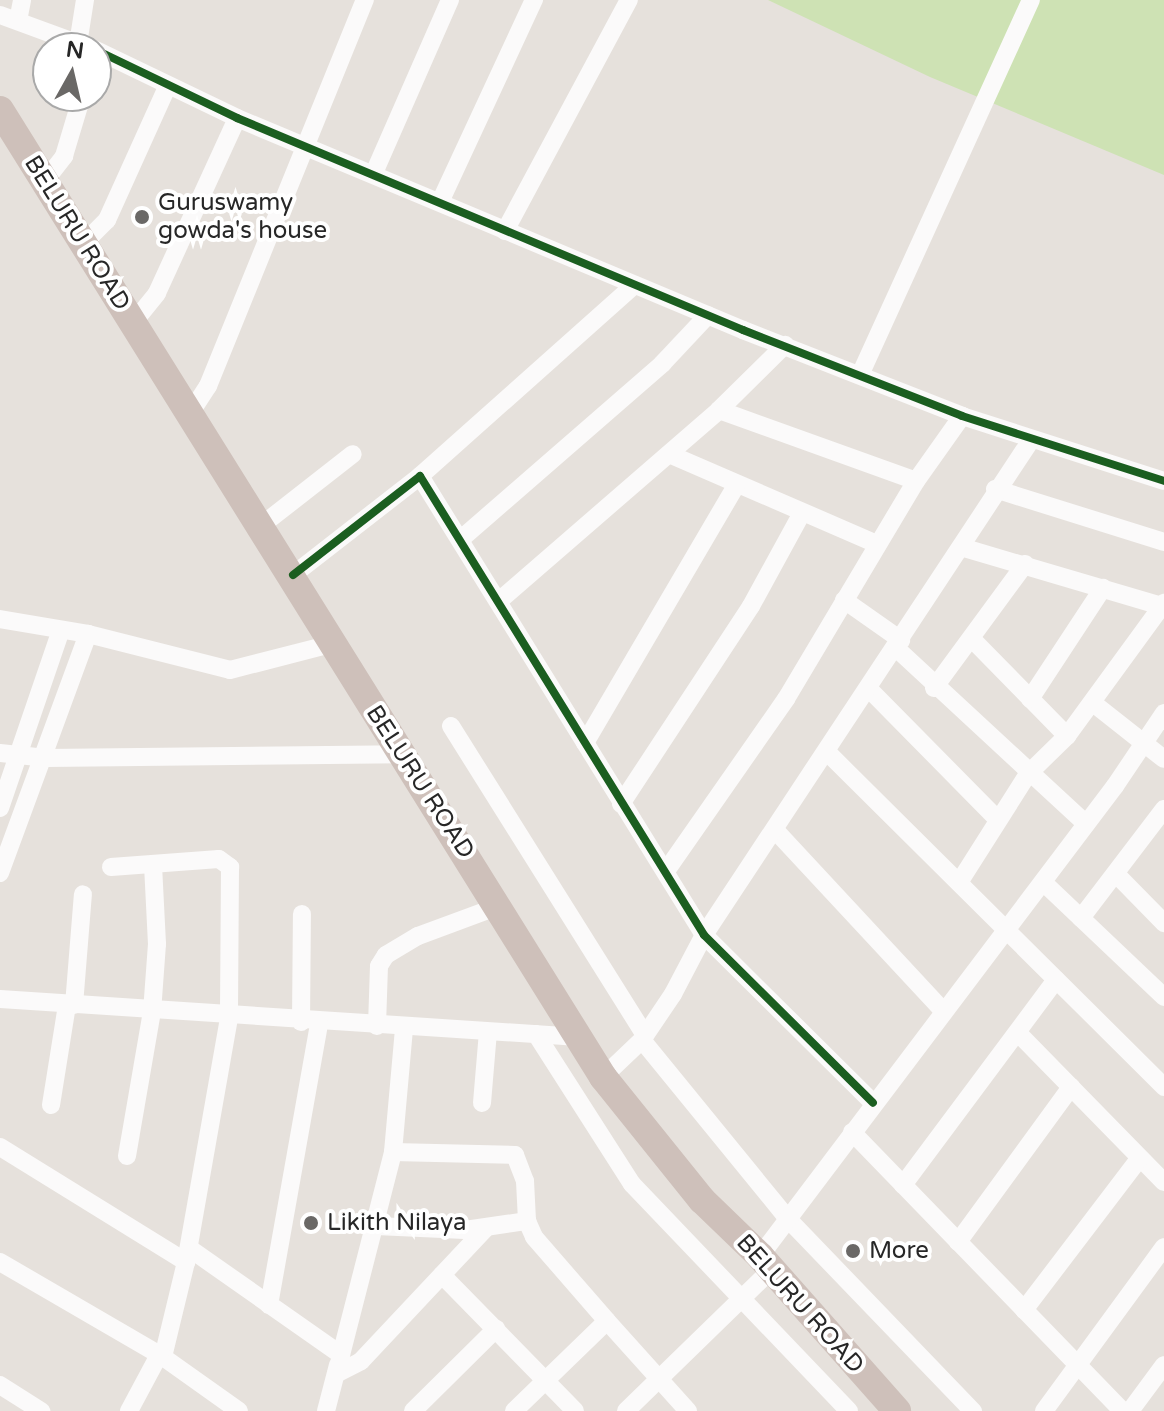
<!DOCTYPE html>
<style>
body{margin:0}
#map{position:relative;width:1164px;height:1411px;overflow:hidden;background:#e6e1dc;font-family:"Varela Round",sans-serif}
div>[style]{position:absolute}
[style*='--x']{left:calc(var(--x)*1px);top:calc(var(--y)*1px);width:calc(var(--w)*1px);rotate:calc(var(--a)*1deg)}
.green>*{inset:0;background:#cee2b4}
.minor>*{height:18px;margin:-9px;padding:0 9px;transform-origin:9px;border-radius:9px;background:#fbfafa}
.highway>*{height:28px;margin:-14px;padding:0 14px;transform-origin:14px;border-radius:14px;background:#cec0ba}
.cycleway>*{height:8px;margin:-4px;padding:0 4px;transform-origin:4px;border-radius:4px;background:#1b5e20}
.dots>*{width:22px;height:22px;translate:-50% -50%;box-sizing:border-box;border:4px solid #fff;border-radius:50%}
span{translate:-50% -50%;white-space:nowrap;text-align:center;line-height:1.15;-webkit-text-stroke:8px #fff;paint-order:stroke}
.poi-label{font-size:24px;color:#272727}
.left{translate:0 -50%;text-align:left}
.street-label{font-size:24px;color:#272727}
.north{position:absolute;left:32px;top:32px;width:80px;height:80px;box-sizing:border-box;background:#fff;border:2px solid #a9a9a9;border-radius:50%;rotate:8deg;font-size:22px;font-weight:700;line-height:32px;text-align:center;color:#272727}
.north::after{content:'';display:block;margin:auto;width:28px;height:36px;background:#6a6866;clip-path:polygon(50% 0,100% 100%,50% 72%,0 100%)}
</style>
<div id="map">
<div class="green">
<i style="clip-path:polygon(768px 0,1164px 0,1164px 175px,930px 77px)"></i>
</div>
<div class="minor">
<i style="--x:0;--y:15;--w:96;--a:20.1"></i>
<i style="--x:18;--y:21;--w:21;--a:-79"></i>
<i style="--x:78;--y:44;--w:45;--a:-81"></i>
<i style="--x:96;--y:50;--w:157;--a:25.7"></i>
<i style="--x:237;--y:118;--w:549;--a:22.73"></i>
<i style="--x:743;--y:330;--w:235;--a:21.4"></i>
<i style="--x:962;--y:416;--w:212;--a:17.8"></i>
<i style="--x:374;--y:173;--w:189;--a:-66.3"></i>
<i style="--x:44;--y:182;--w:33;--a:-52"></i>
<i style="--x:64;--y:156;--w:63;--a:-73.3"></i>
<i style="--x:441;--y:200;--w:221;--a:-65.1"></i>
<i style="--x:505;--y:231;--w:262;--a:-61.8"></i>
<i style="--x:83;--y:244;--w:34;--a:-45"></i>
<i style="--x:107;--y:220;--w:146;--a:-65.7"></i>
<i style="--x:133;--y:323;--w:38;--a:-51"></i>
<i style="--x:157;--y:293;--w:192;--a:-65.4"></i>
<i style="--x:860;--y:375;--w:412;--a:-65.5"></i>
<i style="--x:719;--y:410;--w:93;--a:-44.6"></i>
<i style="--x:191;--y:412;--w:31;--a:-57"></i>
<i style="--x:208;--y:386;--w:417;--a:-67.9"></i>
<i style="--x:669;--y:454;--w:227;--a:23.4"></i>
<i style="--x:420;--y:476;--w:287;--a:-41.7"></i>
<i style="--x:995;--y:489;--w:177;--a:17.4"></i>
<i style="--x:262;--y:525;--w:115;--a:-38"></i>
<i style="--x:461;--y:539;--w:267;--a:-41"></i>
<i style="--x:662;--y:364;--w:67;--a:-46.8"></i>
<i style="--x:961;--y:547;--w:209;--a:16.4"></i>
<i style="--x:293;--y:575;--w:161;--a:-37.9"></i>
<i style="--x:420;--y:476;--w:540;--a:58.25"></i>
<i style="--x:704;--y:935;--w:238;--a:44.8"></i>
<i style="--x:500;--y:600;--w:290;--a:-40.9"></i>
<i style="--x:719;--y:410;--w:209;--a:19.8"></i>
<i style="--x:844;--y:600;--w:70;--a:35.1"></i>
<i style="--x:0;--y:619;--w:89;--a:9.7"></i>
<i style="--x:88;--y:634;--w:146;--a:14.2"></i>
<i style="--x:230;--y:670;--w:104;--a:-14.4"></i>
<i style="--x:972;--y:639;--w:136;--a:45.6"></i>
<i style="--x:896;--y:648;--w:259;--a:42.8"></i>
<i style="--x:934;--y:688;--w:154;--a:-53.7"></i>
<i style="--x:869;--y:689;--w:182;--a:45.4"></i>
<i style="--x:1030;--y:699;--w:133;--a:-56.7"></i>
<i style="--x:1093;--y:703;--w:90;--a:38.3"></i>
<i style="--x:451;--y:726;--w:365;--a:57.9"></i>
<i style="--x:585;--y:743;--w:298;--a:-59.6"></i>
<i style="--x:0;--y:753;--w:46;--a:6.2"></i>
<i style="--x:46;--y:758;--w:355;--a:-0.6"></i>
<i style="--x:828;--y:753;--w:474;--a:44.8"></i>
<i style="--x:621;--y:804;--w:237;--a:-56.7"></i>
<i style="--x:751;--y:606;--w:106;--a:-61.3"></i>
<i style="--x:0;--y:808;--w:188;--a:-71.1"></i>
<i style="--x:775;--y:830;--w:246;--a:47.1"></i>
<i style="--x:111;--y:867;--w:108;--a:-4.2"></i>
<i style="--x:219;--y:859;--w:14;--a:36"></i>
<i style="--x:230;--y:867;--w:151;--a:90.4"></i>
<i style="--x:229;--y:1018;--w:248;--a:100"></i>
<i style="--x:186;--y:1262;--w:98;--a:103.6"></i>
<i style="--x:666;--y:871;--w:210;--a:-55.1"></i>
<i style="--x:786;--y:699;--w:254;--a:-59.2"></i>
<i style="--x:916;--y:481;--w:80;--a:-54.7"></i>
<i style="--x:0;--y:873;--w:255;--a:-69.8"></i>
<i style="--x:1118;--y:876;--w:66;--a:45.6"></i>
<i style="--x:960;--y:881;--w:127;--a:-57.6"></i>
<i style="--x:1028;--y:774;--w:54;--a:-44.3"></i>
<i style="--x:1067;--y:736;--w:165;--a:-53.9"></i>
<i style="--x:1043;--y:882;--w:167;--a:43.5"></i>
<i style="--x:1081;--y:918;--w:137;--a:-52.7"></i>
<i style="--x:0;--y:999;--w:580;--a:3.75"></i>
<i style="--x:74;--y:1005;--w:111;--a:-85.4"></i>
<i style="--x:301;--y:1022;--w:108;--a:-89.5"></i>
<i style="--x:377;--y:1026;--w:60;--a:-88.1"></i>
<i style="--x:379;--y:966;--w:13;--a:-58"></i>
<i style="--x:386;--y:955;--w:37;--a:-31"></i>
<i style="--x:418;--y:936;--w:86;--a:-20.3"></i>
<i style="--x:536;--y:1034;--w:178;--a:57.4"></i>
<i style="--x:632;--y:1184;--w:314;--a:46.3"></i>
<i style="--x:1019;--y:1034;--w:207;--a:45.6"></i>
<i style="--x:642;--y:1040;--w:231;--a:50.8"></i>
<i style="--x:788;--y:1219;--w:267;--a:46.1"></i>
<i style="--x:603;--y:1077;--w:54;--a:-43.5"></i>
<i style="--x:642;--y:1040;--w:55;--a:-56"></i>
<i style="--x:673;--y:994;--w:67;--a:-62.3"></i>
<i style="--x:704;--y:935;--w:593;--a:-56.55"></i>
<i style="--x:482;--y:1103;--w:71;--a:-85.2"></i>
<i style="--x:51;--y:1105;--w:101;--a:-80.9"></i>
<i style="--x:852;--y:1132;--w:388;--a:45.9"></i>
<i style="--x:0;--y:1147;--w:219;--a:31.7"></i>
<i style="--x:393;--y:1152;--w:122;--a:1.4"></i>
<i style="--x:515;--y:1155;--w:28;--a:69"></i>
<i style="--x:525;--y:1181;--w:40;--a:87.1"></i>
<i style="--x:527;--y:1221;--w:17;--a:66"></i>
<i style="--x:534;--y:1237;--w:111;--a:49"></i>
<i style="--x:127;--y:1156;--w:146;--a:-80.2"></i>
<i style="--x:152;--y:1012;--w:68;--a:-85.8"></i>
<i style="--x:157;--y:944;--w:79;--a:-92.9"></i>
<i style="--x:903;--y:1185;--w:256;--a:-53.3"></i>
<i style="--x:376;--y:1226;--w:89;--a:2.6"></i>
<i style="--x:465;--y:1230;--w:63;--a:-8.3"></i>
<i style="--x:958;--y:1242;--w:192;--a:-53.9"></i>
<i style="--x:189;--y:1248;--w:186;--a:35.1"></i>
<i style="--x:341;--y:1355;--w:210;--a:-75.6"></i>
<i style="--x:393;--y:1152;--w:124;--a:-84.9"></i>
<i style="--x:760;--y:1256;--w:589;--a:-52.94"></i>
<i style="--x:1115;--y:786;--w:88;--a:-56.1"></i>
<i style="--x:0;--y:1262;--w:189;--a:30.2"></i>
<i style="--x:163;--y:1357;--w:93;--a:35.4"></i>
<i style="--x:442;--y:1275;--w:190;--a:45.6"></i>
<i style="--x:269;--y:1305;--w:286;--a:-79.9"></i>
<i style="--x:1024;--y:1310;--w:191;--a:-52.7"></i>
<i style="--x:336;--y:1374;--w:28;--a:-27"></i>
<i style="--x:361;--y:1361;--w:181;--a:-46.8"></i>
<i style="--x:0;--y:1385;--w:49;--a:32.4"></i>
<i style="--x:129;--y:1411;--w:64;--a:-61.8"></i>
<i style="--x:326;--y:1411;--w:48;--a:-75.4"></i>
<i style="--x:413;--y:1411;--w:117;--a:-44.7"></i>
<i style="--x:514;--y:1411;--w:129;--a:-44.1"></i>
<i style="--x:607;--y:1321;--w:121;--a:48"></i>
<i style="--x:626;--y:1411;--w:204;--a:-44.2"></i>
<i style="--x:1044;--y:1411;--w:203;--a:-53.8"></i>
<i style="--x:1130;--y:1411;--w:57;--a:-53.5"></i>
</div>
<div class="highway">
<i style="--x:0;--y:110;--w:1140;--a:58.05"></i>
<i style="--x:603;--y:1077;--w:158;--a:51.2"></i>
<i style="--x:702;--y:1200;--w:81;--a:44"></i>
<i style="--x:760;--y:1256;--w:207;--a:48.5"></i>
</div>
<div class="cycleway">
<i style="--x:96;--y:50;--w:157;--a:25.7"></i>
<i style="--x:237;--y:118;--w:549;--a:22.73"></i>
<i style="--x:743;--y:330;--w:235;--a:21.4"></i>
<i style="--x:962;--y:416;--w:212;--a:17.8"></i>
<i style="--x:293;--y:575;--w:161;--a:-37.9"></i>
<i style="--x:420;--y:476;--w:540;--a:58.25"></i>
<i style="--x:704;--y:935;--w:238;--a:44.8"></i>
</div>
<div class="dots">
<i style="left:142px;top:217px;background:#6a6866"></i>
<i style="left:311px;top:1223px;background:#6a6866"></i>
<i style="left:853px;top:1251px;background:#6a6866"></i>
</div>
<div class="poi-label">
<span class="left" style="left:158px;top:217px">Guruswamy<br>gowda's house</span>
<span class="left" style="left:327px;top:1223px">Likith Nilaya</span>
<span class="left" style="left:869px;top:1251px">More</span>
</div>
<div class="street-label">
<span style="left:77px;top:233px;rotate:58deg">BELURU ROAD</span>
<span style="left:420px;top:782px;rotate:57deg">BELURU ROAD</span>
<span style="left:800px;top:1304px;rotate:48deg">BELURU ROAD</span>
</div>
<div class="north">N</div>
</div>
